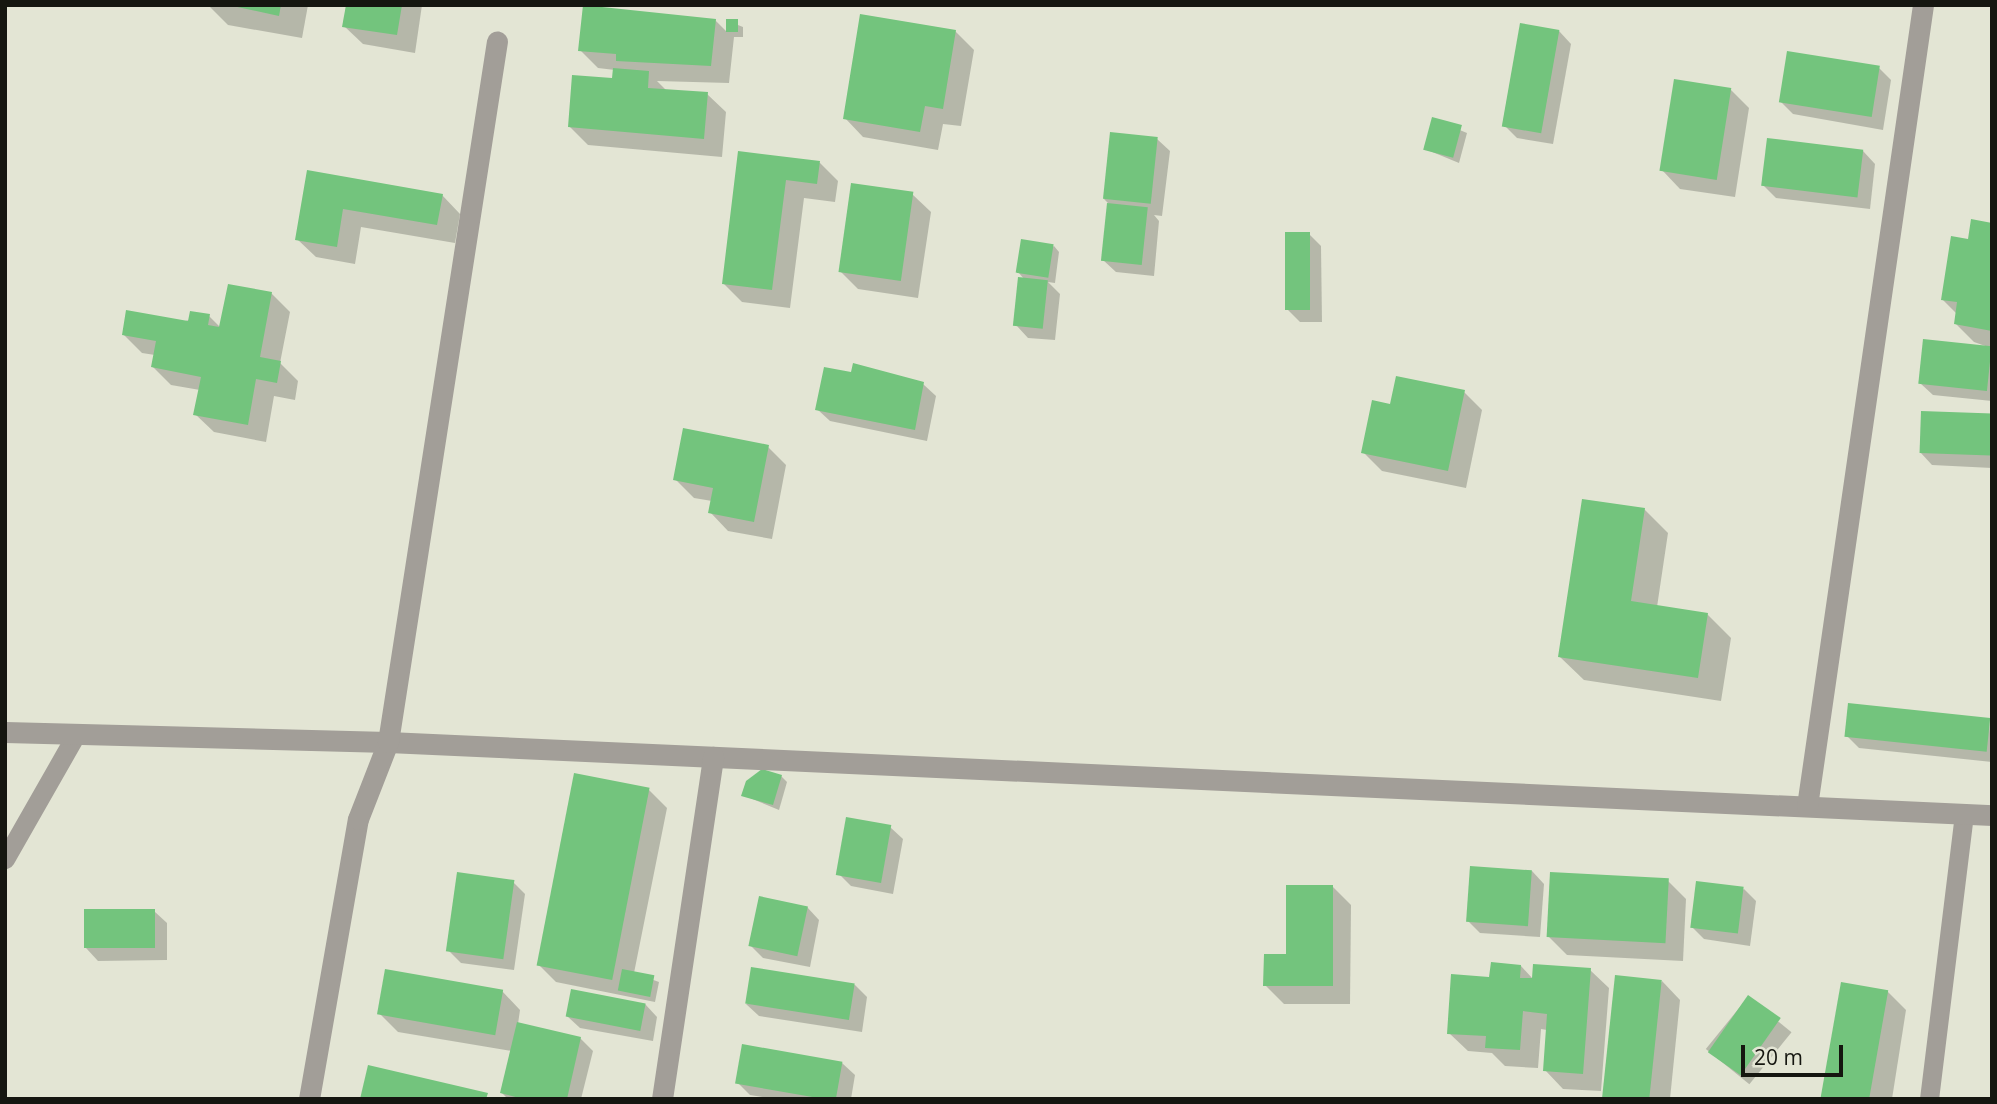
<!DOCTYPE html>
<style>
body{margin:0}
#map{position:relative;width:1997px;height:1104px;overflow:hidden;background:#e3e5d4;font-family:"Open Sans",sans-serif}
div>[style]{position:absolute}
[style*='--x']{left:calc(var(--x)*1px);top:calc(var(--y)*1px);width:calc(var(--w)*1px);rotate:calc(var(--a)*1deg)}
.shadow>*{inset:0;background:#0003;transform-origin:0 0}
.building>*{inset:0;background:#73c47d;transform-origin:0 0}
.service>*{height:19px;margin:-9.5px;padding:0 9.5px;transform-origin:9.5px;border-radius:9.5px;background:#a29e98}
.minor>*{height:21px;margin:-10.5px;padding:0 10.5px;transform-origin:10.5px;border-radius:10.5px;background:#a29e98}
span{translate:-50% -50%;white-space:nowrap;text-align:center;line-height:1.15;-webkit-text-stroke:5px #e3e5d4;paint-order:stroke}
.frame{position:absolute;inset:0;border:7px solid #151610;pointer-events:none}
.scale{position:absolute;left:1741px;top:1045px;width:102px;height:32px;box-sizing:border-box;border:4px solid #151610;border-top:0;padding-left:9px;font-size:21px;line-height:24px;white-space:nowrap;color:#151610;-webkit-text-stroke:5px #e3e5d4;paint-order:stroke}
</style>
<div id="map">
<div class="shadow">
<i style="clip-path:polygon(208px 5px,308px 5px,302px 38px,228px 25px)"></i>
<i style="clip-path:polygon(347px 5px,422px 5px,415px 53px,363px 44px,344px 26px)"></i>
<i style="clip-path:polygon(715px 20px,727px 32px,728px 21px,743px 27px,743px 37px,734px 37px,729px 83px,657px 81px,667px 91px,707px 94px,726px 112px,722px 157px,588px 145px,570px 127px,613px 80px,615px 70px,598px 68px,580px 50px)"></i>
<i style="clip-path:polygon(955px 31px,974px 50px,961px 126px,943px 124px,938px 150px,863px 137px,845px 118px)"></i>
<i style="clip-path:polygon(1559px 31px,1571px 44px,1553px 144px,1517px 138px,1504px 125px)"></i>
<i style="clip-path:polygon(1879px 68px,1891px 80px,1883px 130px,1793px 114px,1780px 101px)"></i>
<i style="clip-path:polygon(1730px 89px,1749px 108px,1735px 197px,1680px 189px,1662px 170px)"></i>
<i style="clip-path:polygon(1433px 119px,1467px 133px,1459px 163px,1425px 149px)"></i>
<i style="clip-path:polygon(1157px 139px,1170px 151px,1162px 216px,1154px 215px,1159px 221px,1154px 276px,1116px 272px,1103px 260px,1109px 204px,1104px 199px)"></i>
<i style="clip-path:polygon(1863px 151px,1875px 164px,1870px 209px,1776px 198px,1763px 185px)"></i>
<i style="clip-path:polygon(740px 153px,820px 163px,838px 181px,835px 202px,804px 198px,790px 308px,742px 302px,723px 283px)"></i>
<i style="clip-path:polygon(309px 172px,442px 195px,460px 214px,455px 243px,361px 227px,355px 264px,316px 257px,297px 239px)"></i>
<i style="clip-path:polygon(912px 194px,931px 212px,918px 298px,858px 289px,840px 271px)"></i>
<i style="clip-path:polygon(1992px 224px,1992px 401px,1933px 395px,1920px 383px,1991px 348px,1974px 342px,1956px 324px,1957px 314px,1942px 299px,1969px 241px)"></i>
<i style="clip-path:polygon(1309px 234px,1321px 246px,1322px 322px,1300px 322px,1288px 310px)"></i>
<i style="clip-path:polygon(1054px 246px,1059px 252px,1055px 283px,1048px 282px,1060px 294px,1055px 340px,1028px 338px,1016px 325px,1025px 280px,1018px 272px)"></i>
<i style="clip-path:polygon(271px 293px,290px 312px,280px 363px,298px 381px,295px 400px,274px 396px,266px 442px,214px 432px,195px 414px,200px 390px,171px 385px,153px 367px,155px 355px,142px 353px,123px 334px,209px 316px,221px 328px)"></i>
<i style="clip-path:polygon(923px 384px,936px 396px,927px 441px,830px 421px,817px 409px)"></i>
<i style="clip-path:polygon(1464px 392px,1482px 410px,1466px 488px,1382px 471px,1363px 452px,1392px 406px)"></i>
<i style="clip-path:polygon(1992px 416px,1992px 468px,1932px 465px,1920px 452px)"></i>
<i style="clip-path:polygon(768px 447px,786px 465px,772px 539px,728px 531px,710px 512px,712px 501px,694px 498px,675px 479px)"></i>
<i style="clip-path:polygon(1644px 509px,1668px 533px,1657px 607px,1707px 614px,1731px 638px,1721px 701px,1584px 680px,1560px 657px)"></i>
<i style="clip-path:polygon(1989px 718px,1992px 762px,1859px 748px,1847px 736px)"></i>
<i style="clip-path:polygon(781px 776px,787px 782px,779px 810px,743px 795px)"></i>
<i style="clip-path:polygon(649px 790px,667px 808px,634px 973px,659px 982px,655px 1002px,556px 982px,538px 964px)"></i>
<i style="clip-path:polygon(890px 827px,903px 839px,893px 894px,851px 886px,839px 874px)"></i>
<i style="clip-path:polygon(1532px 871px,1544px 884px,1540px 937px,1480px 933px,1468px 921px)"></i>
<i style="clip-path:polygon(1668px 881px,1686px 899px,1683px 961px,1567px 955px,1548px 936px)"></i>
<i style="clip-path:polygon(513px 882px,525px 894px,514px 970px,461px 963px,448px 950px)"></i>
<i style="clip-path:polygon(1333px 887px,1351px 905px,1350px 1004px,1284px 1004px,1265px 985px)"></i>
<i style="clip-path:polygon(1744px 889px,1756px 901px,1750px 946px,1704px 939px,1692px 927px)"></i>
<i style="clip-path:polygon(807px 907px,819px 920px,810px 967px,763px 958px,751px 946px)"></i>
<i style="clip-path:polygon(154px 911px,167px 923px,167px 960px,98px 961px,86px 948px)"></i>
<i style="clip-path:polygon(1521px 966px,1533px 979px,1590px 970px,1609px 988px,1601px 1091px,1563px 1089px,1545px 1070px,1547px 1030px,1541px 1029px,1538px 1068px,1505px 1066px,1492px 1053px,1468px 1051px,1449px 1033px,1491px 978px)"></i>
<i style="clip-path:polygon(1662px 981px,1680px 1000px,1670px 1099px,1605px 1099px)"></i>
<i style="clip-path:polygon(855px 985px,867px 997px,862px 1032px,759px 1016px,746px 1004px)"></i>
<i style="clip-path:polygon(502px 991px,520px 1010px,518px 1024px,580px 1038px,593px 1051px,581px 1099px,508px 1099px,502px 1093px,512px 1051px,398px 1032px,380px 1014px)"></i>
<i style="clip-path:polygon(1887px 991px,1906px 1010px,1892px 1099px,1825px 1099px)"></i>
<i style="left:1748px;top:997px;width:56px;height:67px;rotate:39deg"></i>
<i style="clip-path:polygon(645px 1004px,657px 1017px,653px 1041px,580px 1028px,567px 1016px)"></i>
<i style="clip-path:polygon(842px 1063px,855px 1075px,851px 1099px,774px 1099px,750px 1095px,737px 1082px)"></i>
</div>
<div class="building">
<i style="clip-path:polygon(228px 5px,281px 5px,279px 16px)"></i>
<i style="clip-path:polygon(346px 5px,402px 5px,397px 35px,342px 27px)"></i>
<i style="clip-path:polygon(583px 5px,716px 19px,711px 66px,616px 61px,616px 54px,578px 51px)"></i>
<i style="clip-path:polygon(860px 14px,956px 30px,943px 109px,925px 106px,920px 132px,843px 119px)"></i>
<i style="left:726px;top:19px;width:12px;height:13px"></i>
<i style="left:1520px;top:23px;width:40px;height:105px;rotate:10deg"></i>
<i style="left:1787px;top:51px;width:94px;height:52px;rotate:9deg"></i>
<i style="clip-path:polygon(613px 68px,649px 71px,648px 88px,708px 92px,704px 139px,568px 127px,572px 75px,612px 78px)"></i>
<i style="left:1674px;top:79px;width:58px;height:93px;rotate:9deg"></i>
<i style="left:1432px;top:117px;width:31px;height:34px;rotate:15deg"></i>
<i style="left:1110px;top:132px;width:48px;height:67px;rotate:6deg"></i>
<i style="left:1767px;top:138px;width:97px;height:48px;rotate:7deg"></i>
<i style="clip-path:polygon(738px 151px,820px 161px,817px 184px,786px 180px,772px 290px,722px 284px)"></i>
<i style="clip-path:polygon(307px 170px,443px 194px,437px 225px,343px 209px,337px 247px,295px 240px)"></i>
<i style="left:851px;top:183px;width:63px;height:90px;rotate:8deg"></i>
<i style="left:1107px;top:203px;width:41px;height:58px;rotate:6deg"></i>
<i style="clip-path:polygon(1971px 219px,1992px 223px,1992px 331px,1954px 324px,1957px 302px,1941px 300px,1951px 236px,1968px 239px)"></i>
<i style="left:1285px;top:232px;width:25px;height:78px"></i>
<i style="left:1021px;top:239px;width:33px;height:34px;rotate:9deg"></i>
<i style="left:1018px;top:277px;width:30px;height:49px;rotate:6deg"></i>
<i style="clip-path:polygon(228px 284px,272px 292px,260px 357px,281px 361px,277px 383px,256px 379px,248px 425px,193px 415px,201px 377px,151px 367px,156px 341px,122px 335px,126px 310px,188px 321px,190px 311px,210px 314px,208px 325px,219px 327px)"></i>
<i style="left:1923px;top:339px;width:69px;height:45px;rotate:6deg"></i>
<i style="clip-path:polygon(853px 363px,924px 382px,915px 430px,815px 410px,824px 367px,851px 372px)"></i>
<i style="clip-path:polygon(1396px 376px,1465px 390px,1448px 471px,1361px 453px,1372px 400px,1390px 404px)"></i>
<i style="left:1921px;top:411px;width:71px;height:42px;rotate:2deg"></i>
<i style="clip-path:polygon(683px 428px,769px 445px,754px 522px,708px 513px,713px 488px,673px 480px)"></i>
<i style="clip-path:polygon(1582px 499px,1645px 508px,1631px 601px,1708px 613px,1698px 678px,1558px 657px)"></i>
<i style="left:1848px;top:703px;width:143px;height:34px;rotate:6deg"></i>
<i style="clip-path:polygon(762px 769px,782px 775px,773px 805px,741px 796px,746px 781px)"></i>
<i style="left:574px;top:773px;width:77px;height:196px;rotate:11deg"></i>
<i style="left:846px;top:817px;width:46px;height:59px;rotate:10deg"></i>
<i style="left:1470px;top:866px;width:62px;height:56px;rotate:4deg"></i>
<i style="left:457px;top:872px;width:58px;height:80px;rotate:8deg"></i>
<i style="left:1550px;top:872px;width:119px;height:65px;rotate:3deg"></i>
<i style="left:1696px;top:881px;width:48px;height:47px;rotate:7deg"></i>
<i style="clip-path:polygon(1286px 885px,1333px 885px,1333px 986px,1263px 986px,1264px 954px,1286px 954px)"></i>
<i style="left:759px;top:896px;width:50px;height:51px;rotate:12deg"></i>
<i style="left:155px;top:909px;width:39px;height:71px;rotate:90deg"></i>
<i style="clip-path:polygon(1491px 962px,1521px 965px,1520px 978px,1532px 978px,1533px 964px,1591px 968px,1583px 1074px,1543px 1071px,1547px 1014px,1523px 1011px,1520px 1050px,1485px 1048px,1486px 1036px,1447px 1034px,1451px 974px,1489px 977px)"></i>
<i style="left:751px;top:967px;width:105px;height:37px;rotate:9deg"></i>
<i style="left:385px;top:969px;width:120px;height:46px;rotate:10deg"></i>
<i style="left:622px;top:969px;width:33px;height:22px;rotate:11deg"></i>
<i style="left:1615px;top:975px;width:47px;height:125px;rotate:6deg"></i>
<i style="left:1841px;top:982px;width:48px;height:118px;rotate:10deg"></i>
<i style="left:571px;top:989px;width:76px;height:28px;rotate:11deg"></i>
<i style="left:1748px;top:995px;width:40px;height:70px;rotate:35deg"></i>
<i style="clip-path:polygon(517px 1022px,581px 1037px,567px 1099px,523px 1099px,500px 1093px)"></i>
<i style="left:742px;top:1044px;width:102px;height:40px;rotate:10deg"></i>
<i style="clip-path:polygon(368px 1065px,488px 1093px,486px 1099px,360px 1099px)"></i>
</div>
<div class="service">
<i style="--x:5;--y:859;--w:145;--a:-60.3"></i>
<i style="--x:1929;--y:1099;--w:288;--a:-83"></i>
</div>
<div class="minor">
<i style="--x:5;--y:732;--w:383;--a:1.5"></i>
<i style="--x:388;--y:742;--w:1606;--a:2.61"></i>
<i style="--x:1807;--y:806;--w:809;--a:-81.76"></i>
<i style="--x:309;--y:1099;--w:284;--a:-80.1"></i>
<i style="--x:358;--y:819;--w:83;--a:-68.7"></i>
<i style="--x:388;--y:742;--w:709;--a:-81.16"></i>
<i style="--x:662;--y:1099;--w:346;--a:-81.5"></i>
</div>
<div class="frame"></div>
<div class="scale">20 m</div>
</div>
